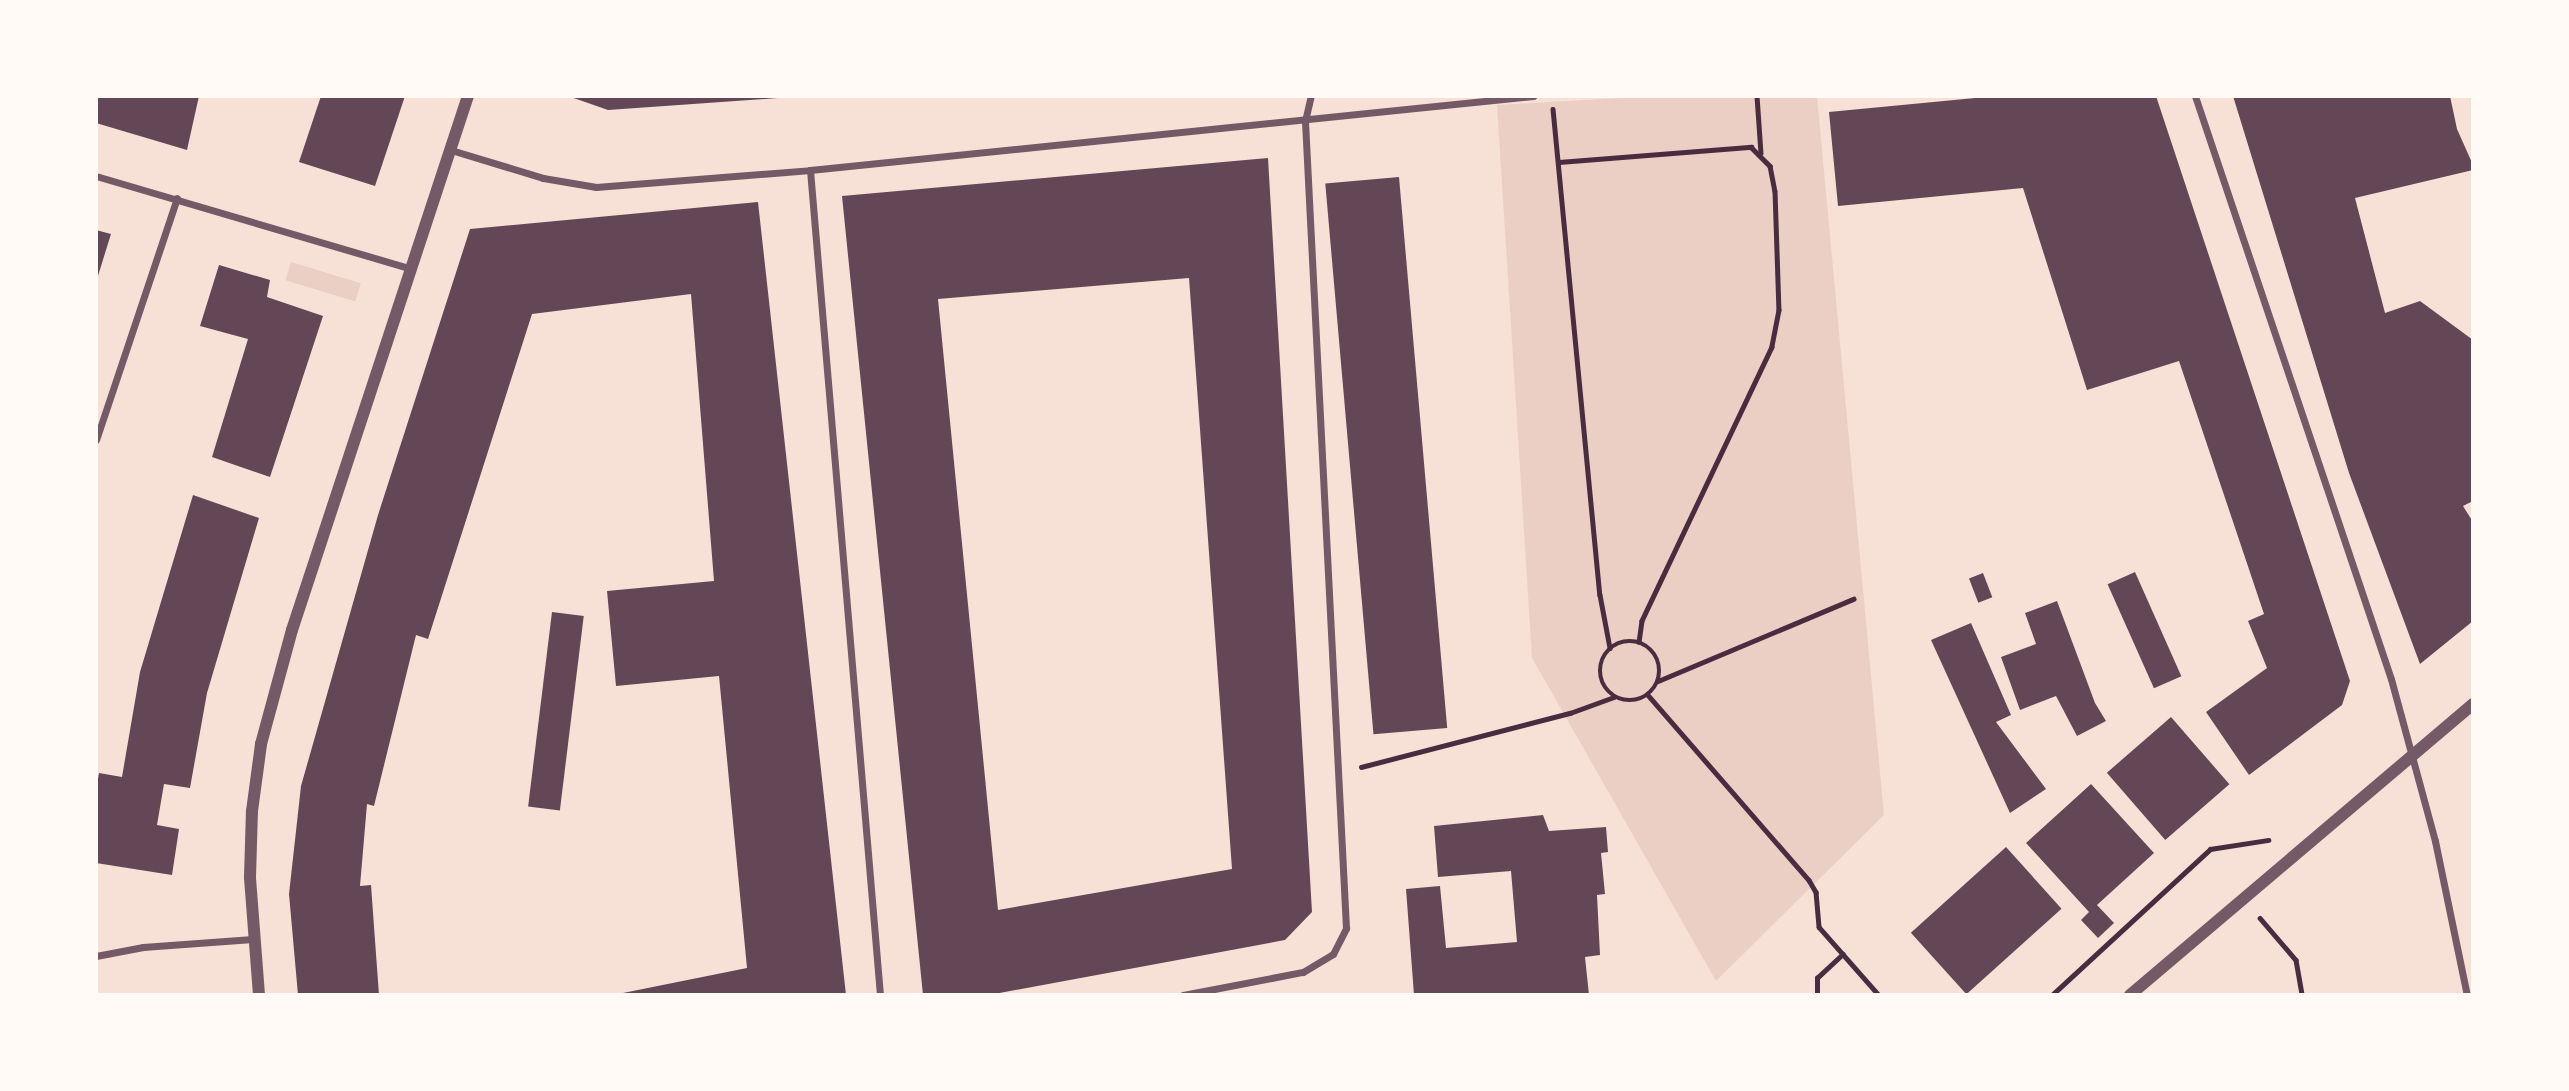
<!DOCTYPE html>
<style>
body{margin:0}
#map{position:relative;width:2569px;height:1091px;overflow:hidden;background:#f7e1d7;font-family:"Alegreya Sans",sans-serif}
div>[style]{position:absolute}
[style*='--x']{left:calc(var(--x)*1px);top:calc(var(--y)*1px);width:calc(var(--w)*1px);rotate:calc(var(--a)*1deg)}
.green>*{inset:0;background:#ebcfc5;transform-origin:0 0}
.building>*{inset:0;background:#644757;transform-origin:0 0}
.path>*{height:4.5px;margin:-2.25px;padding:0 2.25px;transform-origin:2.25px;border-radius:2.25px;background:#4a2c40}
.path>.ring{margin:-2.25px;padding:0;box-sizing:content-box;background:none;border:4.5px solid #4a2c40;border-radius:50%}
.minor>*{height:7px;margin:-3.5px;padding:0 3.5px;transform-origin:3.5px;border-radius:3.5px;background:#755966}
.tertiary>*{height:12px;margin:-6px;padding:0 6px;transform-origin:6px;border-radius:6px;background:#755966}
span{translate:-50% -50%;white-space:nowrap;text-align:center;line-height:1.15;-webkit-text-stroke:6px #fffaf5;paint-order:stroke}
.frame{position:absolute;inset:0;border:98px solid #fffaf5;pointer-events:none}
</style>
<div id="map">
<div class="green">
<i style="clip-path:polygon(1654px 96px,1817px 96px,1884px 815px,1716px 981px,1532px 658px,1497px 105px)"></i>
<i style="left:291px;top:262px;width:73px;height:19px;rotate:17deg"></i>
</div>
<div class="building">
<i style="clip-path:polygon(96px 96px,199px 96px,187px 150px,96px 123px)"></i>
<i style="clip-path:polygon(321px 96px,405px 96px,375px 186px,299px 162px)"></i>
<i style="clip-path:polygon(568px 96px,778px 96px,778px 98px,608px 110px)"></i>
<i style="clip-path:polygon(1996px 96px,2156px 96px,2350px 681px,2342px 705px,2249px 775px,2206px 712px,2267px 668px,2248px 621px,2264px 614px,2179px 361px,2087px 390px,2023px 188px,1838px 206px,1829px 112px)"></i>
<i style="clip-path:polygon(2233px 96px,2450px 96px,2457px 129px,2473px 165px,2473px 170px,2355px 198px,2385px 313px,2420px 301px,2473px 340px,2473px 501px,2463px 506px,2473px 522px,2473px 621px,2420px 664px,2349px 473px)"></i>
<i style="clip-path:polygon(evenodd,1268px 158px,1312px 912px,1285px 940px,989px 995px,923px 995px,842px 196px,1268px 158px,1189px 278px,1232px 869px,998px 910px,938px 299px,1189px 278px)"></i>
<i style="left:1399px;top:177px;width:553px;height:74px;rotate:85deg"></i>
<i style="clip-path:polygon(758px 202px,846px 995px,613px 995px,747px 968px,719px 676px,616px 686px,607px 591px,714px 581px,691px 294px,532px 314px,428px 639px,416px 635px,374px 806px,367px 804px,360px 886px,371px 885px,379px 995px,298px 995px,289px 894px,301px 786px,378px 515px,470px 229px)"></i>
<i style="clip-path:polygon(96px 230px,111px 234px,97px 279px,96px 279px)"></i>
<i style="clip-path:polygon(219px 265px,270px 280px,267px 297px,323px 316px,270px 477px,212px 457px,248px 339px,200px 326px)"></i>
<i style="clip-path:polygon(193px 495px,259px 518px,207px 693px,190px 788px,164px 784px,157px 825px,179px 829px,172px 875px,96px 863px,96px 790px,99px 773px,122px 777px,140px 672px)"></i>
<i style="left:2135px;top:572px;width:114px;height:30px;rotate:66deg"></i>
<i style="left:1983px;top:573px;width:26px;height:15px;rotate:69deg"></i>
<i style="clip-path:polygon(2057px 601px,2095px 703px,2106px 721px,2077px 736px,2056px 696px,2020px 710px,2001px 657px,2036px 644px,2025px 613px)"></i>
<i style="left:552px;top:612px;width:32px;height:196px;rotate:7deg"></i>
<i style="clip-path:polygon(1971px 623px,2011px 715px,1996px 722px,2046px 789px,2010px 813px,1931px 640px)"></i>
<i style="left:2171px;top:717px;width:89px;height:85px;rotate:49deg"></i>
<i style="clip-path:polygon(2091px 784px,2154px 853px,2097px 905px,2114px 923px,2098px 938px,2081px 920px,2089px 912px,2026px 843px)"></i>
<i style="clip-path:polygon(1543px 815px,1549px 831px,1606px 827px,1608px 852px,1601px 853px,1605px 894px,1597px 895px,1600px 955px,1585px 957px,1589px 995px,1414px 995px,1406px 889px,1440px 886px,1446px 948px,1517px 942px,1511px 871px,1438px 877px,1434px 826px)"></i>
<i style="left:2006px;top:847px;width:83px;height:128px;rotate:48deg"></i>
</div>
<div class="path">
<i style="--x:1757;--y:96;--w:57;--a:86"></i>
<i style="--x:1553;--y:109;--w:488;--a:84.5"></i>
<i style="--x:1600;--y:595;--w:54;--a:79.3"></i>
<i style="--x:1559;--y:162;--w:193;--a:-4.5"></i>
<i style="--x:1751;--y:147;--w:27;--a:45"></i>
<i style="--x:1770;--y:166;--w:25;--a:79"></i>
<i style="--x:1775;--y:191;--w:119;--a:88.1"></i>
<i style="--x:1779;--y:310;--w:38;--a:101"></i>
<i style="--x:1772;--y:347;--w:303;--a:115.4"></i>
<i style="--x:1642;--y:621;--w:21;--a:98"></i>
<i class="ring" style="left:1600px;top:641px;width:55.5px;height:55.5px"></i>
<i style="--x:1658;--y:681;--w:212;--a:-22.8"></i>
<i style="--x:1648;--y:695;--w:245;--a:49"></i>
<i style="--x:1809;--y:880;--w:14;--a:60"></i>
<i style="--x:1816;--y:892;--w:35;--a:85"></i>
<i style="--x:1819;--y:927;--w:91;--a:48.6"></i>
<i style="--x:1361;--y:767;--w:216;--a:-14.5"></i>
<i style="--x:1570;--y:713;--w:47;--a:-20"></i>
<i style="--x:2260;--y:918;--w:55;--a:49.4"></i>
<i style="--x:2296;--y:960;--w:36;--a:80"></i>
<i style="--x:1817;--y:995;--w:17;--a:-90"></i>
<i style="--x:1817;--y:978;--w:35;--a:-43"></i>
<i style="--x:2052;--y:995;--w:215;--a:-42.7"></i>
<i style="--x:2210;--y:849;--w:59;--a:-8.8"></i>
</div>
<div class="minor">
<i style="--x:2195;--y:96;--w:615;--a:71.42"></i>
<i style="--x:2391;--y:679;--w:168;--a:74.8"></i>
<i style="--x:2435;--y:841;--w:157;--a:78.3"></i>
<i style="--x:451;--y:150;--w:96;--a:16.9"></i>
<i style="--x:543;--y:178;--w:54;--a:9.6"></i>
<i style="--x:596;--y:187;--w:215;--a:-4.5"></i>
<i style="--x:810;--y:170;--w:727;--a:-5.84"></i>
<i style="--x:810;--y:170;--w:828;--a:85.15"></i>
<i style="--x:96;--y:176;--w:328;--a:16.4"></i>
<i style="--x:96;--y:440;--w:255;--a:-71.5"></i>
<i style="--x:96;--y:956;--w:48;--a:-10.8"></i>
<i style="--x:143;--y:947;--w:110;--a:-4.2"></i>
<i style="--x:1183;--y:995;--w:122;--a:-10.9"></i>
<i style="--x:1303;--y:972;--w:35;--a:-31"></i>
<i style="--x:1333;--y:954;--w:29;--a:-63"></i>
<i style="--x:1346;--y:928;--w:808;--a:-92.91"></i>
<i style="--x:1305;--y:121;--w:26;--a:-77"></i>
</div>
<div class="tertiary">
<i style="--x:259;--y:995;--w:118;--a:-94.4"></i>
<i style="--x:250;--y:877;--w:66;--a:-88.3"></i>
<i style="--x:252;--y:811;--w:68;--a:-82.3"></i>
<i style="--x:261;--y:744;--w:118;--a:-74.8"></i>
<i style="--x:292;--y:630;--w:562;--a:-71.76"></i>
<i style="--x:2130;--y:995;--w:450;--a:-40.3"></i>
</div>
<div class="frame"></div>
</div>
